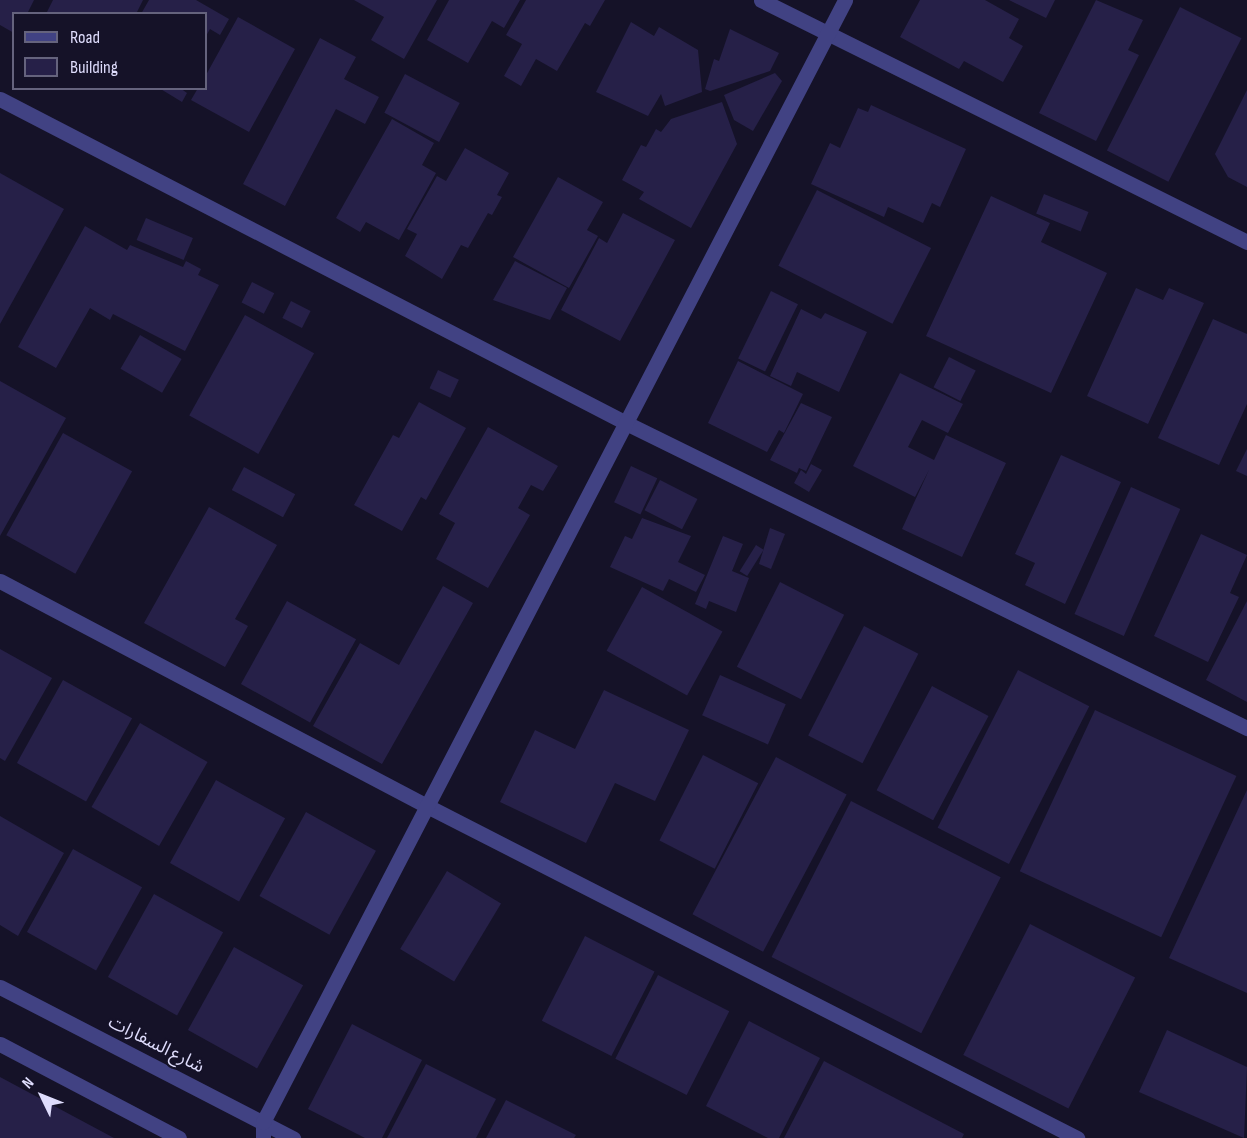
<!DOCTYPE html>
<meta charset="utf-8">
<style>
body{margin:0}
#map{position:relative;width:1247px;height:1138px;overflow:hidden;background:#151228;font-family:"Sofia Sans Condensed","Noto Sans Arabic",sans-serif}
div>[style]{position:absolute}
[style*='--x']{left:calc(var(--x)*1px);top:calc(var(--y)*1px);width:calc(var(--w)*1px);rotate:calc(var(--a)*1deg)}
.building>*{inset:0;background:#262048;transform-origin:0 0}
.minor>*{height:15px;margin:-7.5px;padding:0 7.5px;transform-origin:7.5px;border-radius:7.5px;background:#414283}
span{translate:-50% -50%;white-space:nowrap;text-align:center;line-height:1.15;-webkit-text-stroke:4.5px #151228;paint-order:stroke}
.street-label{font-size:18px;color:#dedcfc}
.legend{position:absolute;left:12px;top:12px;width:195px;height:78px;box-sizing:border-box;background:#151228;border:2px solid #65637d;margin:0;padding:8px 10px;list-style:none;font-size:18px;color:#dedcfc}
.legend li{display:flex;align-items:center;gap:12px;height:30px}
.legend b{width:30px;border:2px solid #65637d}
.north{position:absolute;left:12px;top:1066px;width:60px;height:60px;-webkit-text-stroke:4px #151228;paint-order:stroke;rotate:313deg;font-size:16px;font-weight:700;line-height:24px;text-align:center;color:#dedcfc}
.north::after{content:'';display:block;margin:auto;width:21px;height:27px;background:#dedcfc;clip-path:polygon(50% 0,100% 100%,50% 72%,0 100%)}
</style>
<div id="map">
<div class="building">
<i style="clip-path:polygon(0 0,34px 0,27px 14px,14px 14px,14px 33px,0 25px)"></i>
<i style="clip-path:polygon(53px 0,143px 0,136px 14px,46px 14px)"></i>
<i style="clip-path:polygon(149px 0,196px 0,229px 19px,220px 35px,210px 29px,206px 36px,206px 14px,141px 14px)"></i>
<i style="clip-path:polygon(354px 0,437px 0,404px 59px,371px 40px,384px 17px)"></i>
<i style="clip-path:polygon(449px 0,520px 0,504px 28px,492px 21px,468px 63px,427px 40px)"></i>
<i style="clip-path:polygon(526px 0,605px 0,590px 26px,585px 23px,557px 71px,536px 59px,521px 86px,504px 76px,522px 44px,506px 35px)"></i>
<i style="clip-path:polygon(920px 0,985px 0,1019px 19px,1009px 38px,1023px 46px,1003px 82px,964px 61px,959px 69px,900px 37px)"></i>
<i style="clip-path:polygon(1009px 0,1055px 0,1046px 18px)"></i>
<i style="clip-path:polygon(1096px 0,1143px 20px,1128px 50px,1139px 55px,1096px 141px,1039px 113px)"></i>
<i style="left:1180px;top:7px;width:69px;height:161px;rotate:27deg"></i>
<i style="clip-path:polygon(238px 17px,295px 49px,249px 132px,191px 100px,198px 88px,206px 88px,206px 75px)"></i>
<i style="clip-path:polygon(631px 22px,654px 36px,659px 27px,698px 50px,702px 92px,665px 106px,661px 94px,648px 116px,596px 92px)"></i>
<i style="clip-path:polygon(730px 29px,779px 53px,770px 71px,710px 91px,705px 89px,714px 59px,719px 61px)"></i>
<i style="clip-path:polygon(320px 38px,356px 57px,344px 79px,379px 97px,365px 124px,336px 109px,285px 206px,243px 184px)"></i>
<i style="clip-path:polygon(775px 73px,782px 81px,753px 131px,734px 120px,724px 95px)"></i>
<i style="left:405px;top:74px;width:62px;height:44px;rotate:28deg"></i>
<i style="clip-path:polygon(159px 88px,180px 88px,187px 93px,182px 102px)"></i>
<i style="clip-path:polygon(1247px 90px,1247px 187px,1228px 177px,1215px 154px)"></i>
<i style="clip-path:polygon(722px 102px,737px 144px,691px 228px,639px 199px,644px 192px,622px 180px,641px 145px,646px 147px,656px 129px,661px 132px,671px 119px)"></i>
<i style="clip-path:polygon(871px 105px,966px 149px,940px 207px,932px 203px,923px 223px,888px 207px,884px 217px,811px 184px,830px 143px,840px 148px,858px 108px,868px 112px)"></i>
<i style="clip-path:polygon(392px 119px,434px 143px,422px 165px,436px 173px,399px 240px,366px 222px,360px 232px,336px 218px)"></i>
<i style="clip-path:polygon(465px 148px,509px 173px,497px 195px,502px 197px,492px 215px,488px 213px,468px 248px,461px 245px,442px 279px,405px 256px,417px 234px,407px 229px,437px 176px,446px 181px)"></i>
<i style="clip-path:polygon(0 173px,64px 209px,0 324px)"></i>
<i style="clip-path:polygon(558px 177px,603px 202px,587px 230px,598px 236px,569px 288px,513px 257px)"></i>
<i style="left:817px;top:190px;width:128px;height:85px;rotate:27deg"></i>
<i style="left:1044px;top:194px;width:48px;height:21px;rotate:22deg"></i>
<i style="clip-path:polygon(991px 196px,1050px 223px,1041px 242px,1107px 273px,1051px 393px,926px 336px)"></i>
<i style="clip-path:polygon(623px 213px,675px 240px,620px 341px,561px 310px,599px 238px,607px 243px)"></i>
<i style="left:146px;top:218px;width:51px;height:24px;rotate:23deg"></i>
<i style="clip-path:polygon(85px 226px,127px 250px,130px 245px,183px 267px,186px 261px,201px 269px,198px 275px,219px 285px,185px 351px,113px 314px,110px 320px,90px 308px,56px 368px,18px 347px)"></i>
<i style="clip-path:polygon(515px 261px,567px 288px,550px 320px,493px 300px)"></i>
<i style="left:252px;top:282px;width:25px;height:23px;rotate:27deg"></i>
<i style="clip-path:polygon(1136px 288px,1163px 300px,1169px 288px,1204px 303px,1148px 424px,1087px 396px)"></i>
<i style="left:771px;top:291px;width:30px;height:75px;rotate:26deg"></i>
<i style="left:291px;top:301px;width:22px;height:19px;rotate:27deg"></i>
<i style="clip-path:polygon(801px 309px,821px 319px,825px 313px,867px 332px,839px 392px,797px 372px,791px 386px,770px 376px)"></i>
<i style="left:245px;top:315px;width:79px;height:115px;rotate:29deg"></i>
<i style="clip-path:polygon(1213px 319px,1247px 334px,1247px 404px,1219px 465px,1158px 438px)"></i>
<i style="left:140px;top:335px;width:48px;height:39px;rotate:30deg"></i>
<i style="left:949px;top:357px;width:30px;height:34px;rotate:27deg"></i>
<i style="clip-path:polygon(738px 361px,803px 394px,784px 433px,779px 430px,767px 452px,708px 423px)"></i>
<i style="left:438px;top:370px;width:23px;height:20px;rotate:25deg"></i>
<i style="clip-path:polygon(900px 373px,963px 404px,948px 433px,922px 420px,908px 447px,934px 460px,946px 435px,1006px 463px,962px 557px,902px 529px,929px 470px,915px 497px,853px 466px)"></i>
<i style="clip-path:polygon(0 381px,66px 418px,0 536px)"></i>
<i style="clip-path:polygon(419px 402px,466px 428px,426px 500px,421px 497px,402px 531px,354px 505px,393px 435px,399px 438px)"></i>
<i style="clip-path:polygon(801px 403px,832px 417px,806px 471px,799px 468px,797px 473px,770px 460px)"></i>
<i style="clip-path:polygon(488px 427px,558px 466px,543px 491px,531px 485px,518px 508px,530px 515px,488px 588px,436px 559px,455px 523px,439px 514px)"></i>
<i style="left:63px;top:433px;width:79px;height:117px;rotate:29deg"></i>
<i style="clip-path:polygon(1247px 449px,1247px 476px,1236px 471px)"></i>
<i style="clip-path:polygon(1061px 455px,1121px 482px,1065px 604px,1025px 585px,1035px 563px,1015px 554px)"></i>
<i style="clip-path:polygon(811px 464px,822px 470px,809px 492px,794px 483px,801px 470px,806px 474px)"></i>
<i style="left:631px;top:466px;width:29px;height:40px;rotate:25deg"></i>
<i style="left:244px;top:467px;width:58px;height:26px;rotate:28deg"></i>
<i style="left:660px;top:480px;width:42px;height:34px;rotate:27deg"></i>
<i style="left:1131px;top:487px;width:54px;height:139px;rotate:24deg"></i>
<i style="clip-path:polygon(209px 507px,277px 545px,235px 619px,248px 626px,225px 667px,144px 623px)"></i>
<i style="clip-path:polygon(642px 518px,691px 536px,678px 562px,705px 575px,696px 592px,669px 579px,663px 591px,610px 567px,625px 536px,632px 539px)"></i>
<i style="clip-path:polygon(770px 528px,785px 534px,771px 569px,759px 564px)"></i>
<i style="clip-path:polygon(1201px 534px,1247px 555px,1230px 593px,1239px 597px,1208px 662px,1154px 636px)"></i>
<i style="clip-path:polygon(723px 536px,743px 544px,732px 571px,749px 578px,736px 612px,709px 601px,706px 609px,695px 604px)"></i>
<i style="left:756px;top:545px;width:9px;height:31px;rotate:32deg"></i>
<i style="left:780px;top:582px;width:72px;height:95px;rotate:27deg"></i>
<i style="clip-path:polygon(443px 586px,473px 603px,382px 764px,313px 726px,360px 643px,399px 665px)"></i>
<i style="left:642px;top:587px;width:92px;height:73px;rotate:29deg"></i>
<i style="left:287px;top:601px;width:79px;height:95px;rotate:29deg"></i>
<i style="clip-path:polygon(1247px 601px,1247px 702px,1206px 680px)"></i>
<i style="left:864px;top:626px;width:61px;height:123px;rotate:27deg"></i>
<i style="clip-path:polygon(0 649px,52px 678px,5px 761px,0 758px)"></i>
<i style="left:1018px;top:670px;width:80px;height:177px;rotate:27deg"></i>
<i style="left:720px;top:675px;width:72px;height:44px;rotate:24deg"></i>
<i style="left:63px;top:680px;width:79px;height:95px;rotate:29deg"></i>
<i style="left:932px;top:686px;width:64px;height:118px;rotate:28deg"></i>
<i style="clip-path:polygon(604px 690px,689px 730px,655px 801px,615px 783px,586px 843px,500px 802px,535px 730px,575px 749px)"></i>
<i style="left:1095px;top:710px;width:156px;height:178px;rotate:25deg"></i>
<i style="left:140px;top:723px;width:78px;height:97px;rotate:30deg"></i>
<i style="left:703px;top:755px;width:62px;height:96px;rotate:27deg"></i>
<i style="left:776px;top:757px;width:80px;height:178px;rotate:28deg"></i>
<i style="left:216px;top:780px;width:79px;height:95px;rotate:29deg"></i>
<i style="clip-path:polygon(1247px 790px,1247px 993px,1169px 958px)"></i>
<i style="left:851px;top:801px;width:168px;height:175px;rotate:27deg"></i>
<i style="left:306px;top:812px;width:80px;height:96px;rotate:29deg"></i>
<i style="clip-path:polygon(0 816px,64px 853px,18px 936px,0 925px)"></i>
<i style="left:73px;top:849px;width:79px;height:95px;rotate:29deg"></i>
<i style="left:447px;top:871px;width:63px;height:91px;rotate:31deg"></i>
<i style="left:154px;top:894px;width:79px;height:95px;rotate:29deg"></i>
<i style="left:1030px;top:924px;width:118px;height:147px;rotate:27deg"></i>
<i style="left:585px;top:936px;width:78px;height:95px;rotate:27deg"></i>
<i style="left:234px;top:947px;width:79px;height:95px;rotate:29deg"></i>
<i style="left:658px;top:975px;width:80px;height:94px;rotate:27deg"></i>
<i style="clip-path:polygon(749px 1021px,820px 1058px,779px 1138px,768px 1138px,706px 1106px)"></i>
<i style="clip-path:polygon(352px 1024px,422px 1060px,382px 1138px,365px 1138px,308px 1109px)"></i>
<i style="clip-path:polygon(1167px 1030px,1247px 1067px,1244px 1138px,1139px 1092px)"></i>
<i style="clip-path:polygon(824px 1061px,964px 1134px,962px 1138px,784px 1138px)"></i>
<i style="clip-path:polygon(426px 1064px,496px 1099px,476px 1138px,387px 1138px)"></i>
<i style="clip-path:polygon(0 1077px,114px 1138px,0 1138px)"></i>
<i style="clip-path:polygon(506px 1100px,576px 1135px,574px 1138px,486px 1138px)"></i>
</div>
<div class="minor">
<i style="--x:761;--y:0;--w:543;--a:26.47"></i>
<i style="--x:0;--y:99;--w:707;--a:27.36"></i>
<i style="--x:628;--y:424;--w:690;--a:26.16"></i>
<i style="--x:0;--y:581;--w:485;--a:27.8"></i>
<i style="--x:429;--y:807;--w:728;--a:27.06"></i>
<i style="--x:0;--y:987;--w:330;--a:27.3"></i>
<i style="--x:0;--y:1044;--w:202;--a:27.7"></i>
<i style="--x:263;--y:1138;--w:16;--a:-90"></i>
<i style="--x:263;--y:1122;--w:1264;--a:-62.58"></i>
</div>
<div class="street-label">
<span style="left:156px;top:1045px;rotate:27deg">شارع السفارات</span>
</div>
<ul class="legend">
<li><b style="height:8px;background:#414283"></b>Road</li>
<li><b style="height:16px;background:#262048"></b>Building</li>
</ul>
<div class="north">N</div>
</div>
